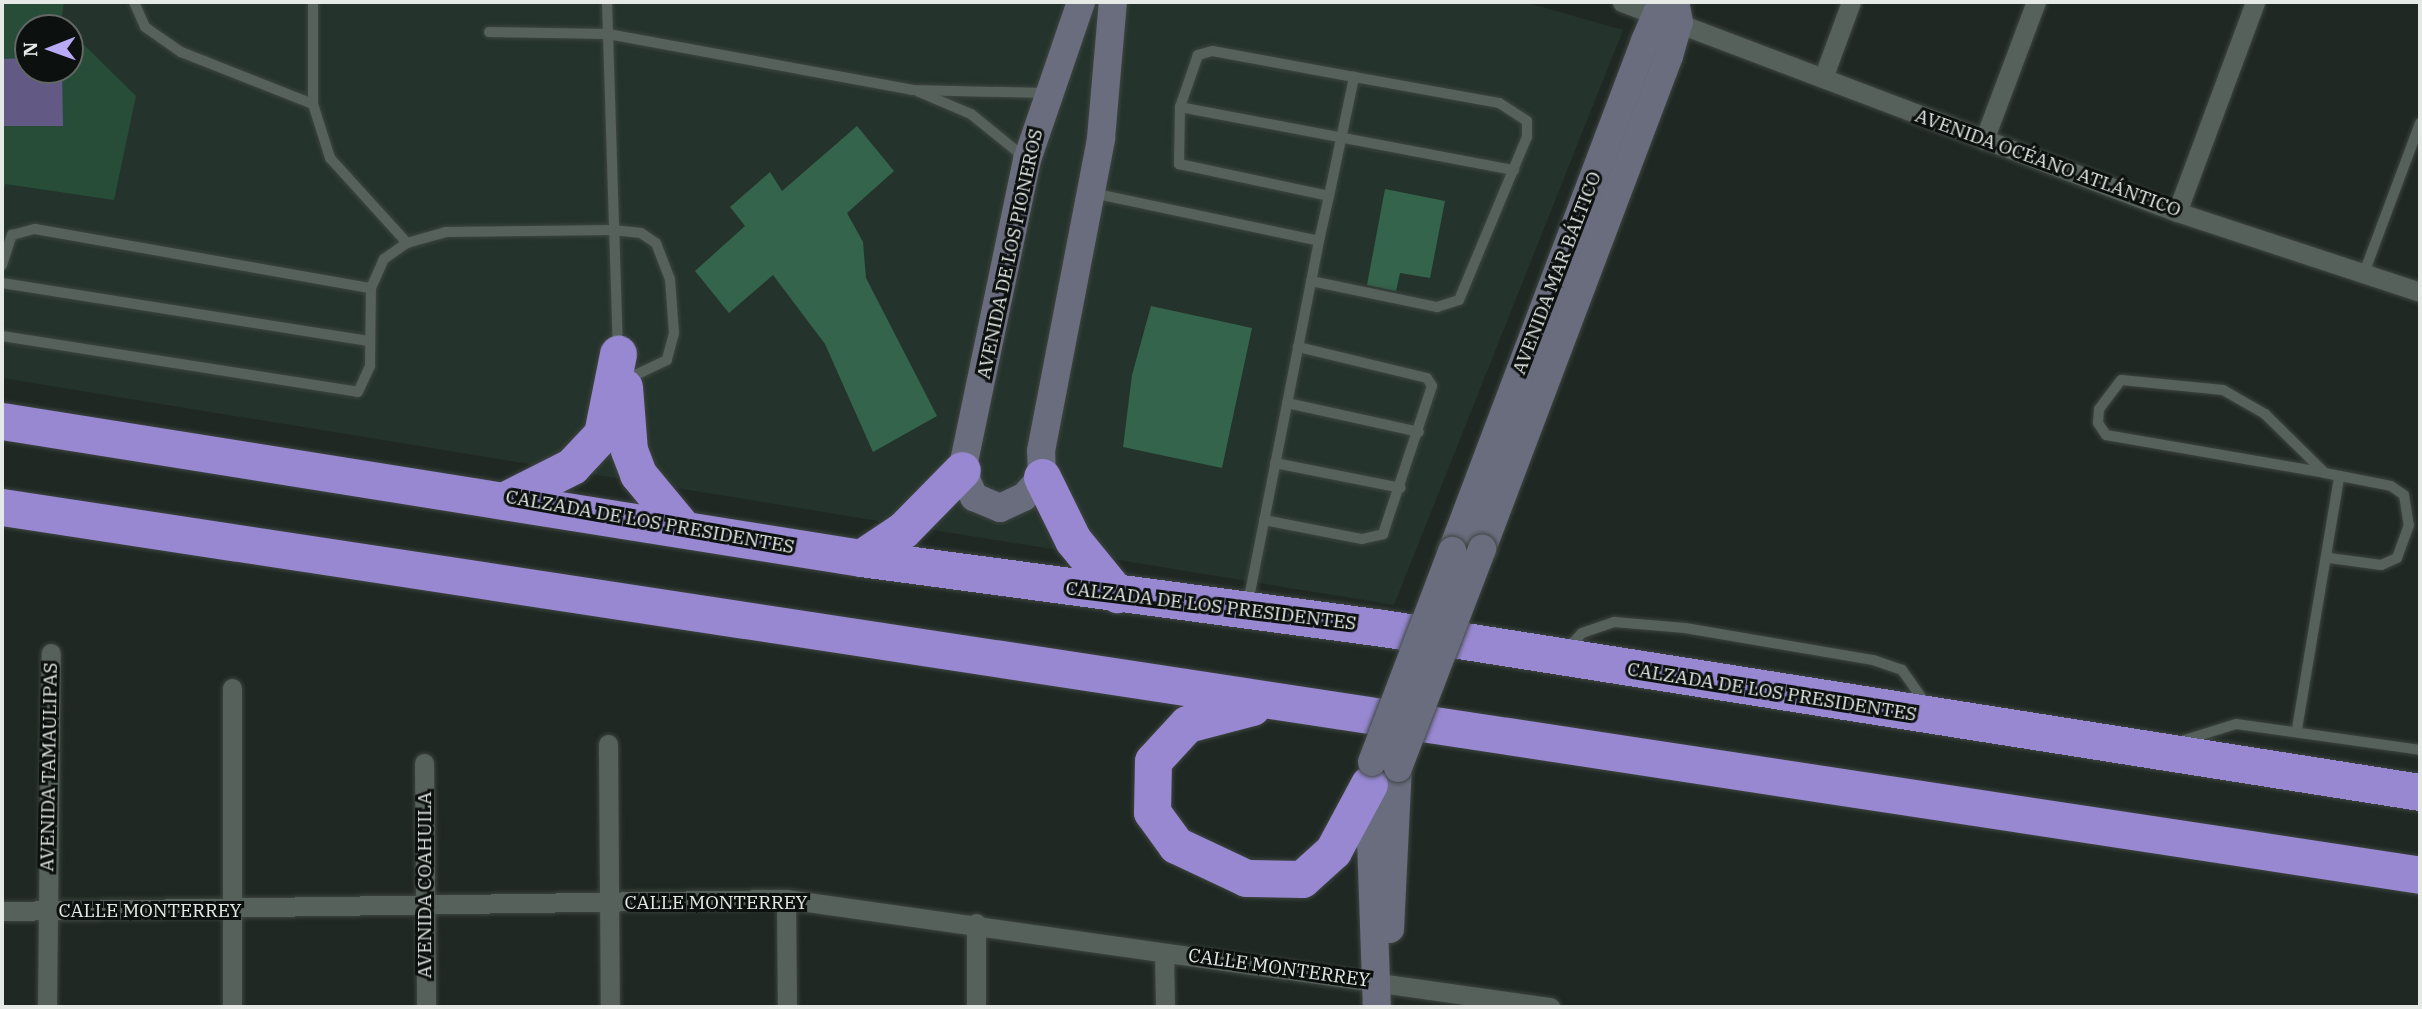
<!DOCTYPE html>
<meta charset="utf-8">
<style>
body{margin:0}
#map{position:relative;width:2422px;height:1009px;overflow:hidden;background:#202823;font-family:"IBM Plex Serif",serif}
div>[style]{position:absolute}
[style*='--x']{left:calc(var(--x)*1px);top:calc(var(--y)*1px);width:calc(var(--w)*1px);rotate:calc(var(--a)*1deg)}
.built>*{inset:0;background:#24332b}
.green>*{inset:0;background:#274d39}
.water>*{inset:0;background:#625a85}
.building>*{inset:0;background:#34644b}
.roads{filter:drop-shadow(0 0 2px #3e4541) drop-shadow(0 0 2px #3e4541)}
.lane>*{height:10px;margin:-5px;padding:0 5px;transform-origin:5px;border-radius:5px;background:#57615b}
.street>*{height:19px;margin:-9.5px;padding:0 9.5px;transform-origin:9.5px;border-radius:9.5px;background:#57615b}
.secondary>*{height:28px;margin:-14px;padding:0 14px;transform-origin:14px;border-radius:14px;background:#6a6d7e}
.highway>*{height:37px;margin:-18.5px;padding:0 18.5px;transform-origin:18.5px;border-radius:18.5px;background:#9788d1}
.bridges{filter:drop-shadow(0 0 2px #3e4541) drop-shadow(0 0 2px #3e4541)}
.secondary-bridge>*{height:28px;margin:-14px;padding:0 14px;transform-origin:14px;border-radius:14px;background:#6a6d7e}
span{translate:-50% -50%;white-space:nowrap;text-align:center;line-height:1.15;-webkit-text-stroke:6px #0c100e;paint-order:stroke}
.street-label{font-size:19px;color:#e5eae7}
.frame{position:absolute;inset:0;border:4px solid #e5eae7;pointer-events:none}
.north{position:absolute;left:14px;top:14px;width:70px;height:70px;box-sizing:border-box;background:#0c100e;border:2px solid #636765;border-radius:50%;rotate:269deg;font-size:19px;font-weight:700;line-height:28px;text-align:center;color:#e5eae7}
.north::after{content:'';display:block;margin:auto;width:24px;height:32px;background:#b9aaf7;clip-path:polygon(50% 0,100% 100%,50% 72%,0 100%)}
</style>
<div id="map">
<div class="built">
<i style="clip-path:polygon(evenodd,2px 2px,1524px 2px,1623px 30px,1394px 605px,2px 378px,2px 2px,28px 28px,70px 28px,70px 70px,28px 70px,28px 28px)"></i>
</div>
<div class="green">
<i style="clip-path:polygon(2px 2px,64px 2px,61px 22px,67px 28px,28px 28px,28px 70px,70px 70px,70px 31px,136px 96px,114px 200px,5px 184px,2px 200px)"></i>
</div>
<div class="water">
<i style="clip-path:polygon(28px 58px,28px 70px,62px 70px,63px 126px,2px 126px,2px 59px)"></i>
</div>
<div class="building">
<i style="clip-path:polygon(857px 126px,894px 171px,847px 213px,863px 242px,866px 278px,937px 416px,873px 452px,825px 344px,773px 275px,729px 313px,695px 271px,745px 226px,730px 207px,770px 172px,782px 191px)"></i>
<i style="clip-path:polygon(1385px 189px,1445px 201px,1430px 278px,1400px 273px,1396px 291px,1367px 285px)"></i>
<i style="clip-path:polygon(1151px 306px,1252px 328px,1222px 468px,1123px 447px,1132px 375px)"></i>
</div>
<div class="roads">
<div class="lane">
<i style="--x:134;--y:2;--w:27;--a:66"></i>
<i style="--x:145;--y:27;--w:44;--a:34.8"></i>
<i style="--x:181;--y:52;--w:142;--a:21.5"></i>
<i style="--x:313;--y:104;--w:57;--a:72.5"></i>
<i style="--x:330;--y:158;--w:115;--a:47.8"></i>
<i style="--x:607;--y:2;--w:346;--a:88.2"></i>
<i style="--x:489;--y:32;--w:119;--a:1"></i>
<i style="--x:608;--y:34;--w:309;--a:10.4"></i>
<i style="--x:912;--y:90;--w:134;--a:1.3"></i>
<i style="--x:919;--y:92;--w:56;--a:22.9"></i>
<i style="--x:971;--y:114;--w:68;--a:39.1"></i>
<i style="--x:313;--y:104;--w:102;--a:-90"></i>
<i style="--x:1180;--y:107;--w:340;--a:10.7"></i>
<i style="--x:1092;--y:193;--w:232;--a:11.9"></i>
<i style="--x:1319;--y:241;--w:369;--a:101.1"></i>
<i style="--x:1319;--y:241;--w:46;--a:-77.5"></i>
<i style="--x:1329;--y:196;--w:122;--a:-78.1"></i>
<i style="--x:1354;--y:77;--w:144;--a:-169.6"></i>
<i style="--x:1212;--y:51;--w:15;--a:164"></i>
<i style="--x:1198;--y:55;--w:55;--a:109.1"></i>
<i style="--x:1180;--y:107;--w:57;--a:91"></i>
<i style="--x:1179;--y:164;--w:153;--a:12"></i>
<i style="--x:2;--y:265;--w:32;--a:-72"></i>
<i style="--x:12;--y:235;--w:24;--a:-15"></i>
<i style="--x:35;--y:229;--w:341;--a:10"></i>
<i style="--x:2364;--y:273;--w:160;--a:-69.5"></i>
<i style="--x:1311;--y:281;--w:129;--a:11.7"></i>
<i style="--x:1437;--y:307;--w:23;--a:-18"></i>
<i style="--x:1459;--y:300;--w:177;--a:-67.4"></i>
<i style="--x:1527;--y:137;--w:16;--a:-90"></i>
<i style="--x:1527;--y:121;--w:33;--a:-147"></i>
<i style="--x:1499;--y:103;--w:147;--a:-169.8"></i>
<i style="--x:2;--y:283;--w:371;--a:9"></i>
<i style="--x:2;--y:336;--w:360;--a:8.9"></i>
<i style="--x:358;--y:392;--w:29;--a:-65"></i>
<i style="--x:370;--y:366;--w:78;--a:-89.3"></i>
<i style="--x:371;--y:288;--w:32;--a:-66"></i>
<i style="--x:384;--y:259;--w:28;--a:-35"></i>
<i style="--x:407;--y:243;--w:41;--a:-15.8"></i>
<i style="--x:446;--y:232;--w:167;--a:-0.7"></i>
<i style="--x:613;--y:230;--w:28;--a:6"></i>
<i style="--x:641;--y:233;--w:18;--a:34"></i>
<i style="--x:656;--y:243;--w:39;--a:69"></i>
<i style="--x:670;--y:279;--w:54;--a:85.8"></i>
<i style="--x:674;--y:333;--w:28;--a:105"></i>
<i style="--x:667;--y:360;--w:44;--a:154.6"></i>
<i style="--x:1287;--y:403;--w:135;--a:12.4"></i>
<i style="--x:1275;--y:463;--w:128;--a:11.2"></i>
<i style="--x:2325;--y:473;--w:84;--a:-135.5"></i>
<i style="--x:2265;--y:414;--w:48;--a:-150.3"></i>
<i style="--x:2223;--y:390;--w:102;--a:-174.4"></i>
<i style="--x:2121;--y:380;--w:36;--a:127"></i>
<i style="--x:2099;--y:409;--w:14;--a:94"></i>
<i style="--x:2098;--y:423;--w:14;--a:56"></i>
<i style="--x:2106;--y:435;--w:222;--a:9.8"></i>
<i style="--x:2325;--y:473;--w:67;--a:11.1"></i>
<i style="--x:2391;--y:486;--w:16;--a:35"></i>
<i style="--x:2404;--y:495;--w:30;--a:81"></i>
<i style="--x:2409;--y:525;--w:35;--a:110"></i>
<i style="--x:2397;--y:558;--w:17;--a:156"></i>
<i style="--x:2381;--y:565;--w:52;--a:-172.3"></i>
<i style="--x:1264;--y:520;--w:100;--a:11"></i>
<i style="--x:1362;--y:539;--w:22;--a:-13"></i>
<i style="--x:1383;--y:534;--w:156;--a:-71.7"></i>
<i style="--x:1432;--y:386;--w:9;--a:-122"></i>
<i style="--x:1427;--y:378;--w:133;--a:-166.5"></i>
<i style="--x:1567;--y:649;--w:22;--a:-47"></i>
<i style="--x:1582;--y:633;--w:34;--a:-19"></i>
<i style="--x:1614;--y:622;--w:71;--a:4.8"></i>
<i style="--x:1685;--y:628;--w:191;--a:9.7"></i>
<i style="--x:1873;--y:660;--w:31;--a:19"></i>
<i style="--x:1902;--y:670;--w:42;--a:54.8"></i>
<i style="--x:2297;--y:729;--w:255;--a:-80.5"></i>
<i style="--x:2175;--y:743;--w:64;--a:-17.3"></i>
<i style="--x:2236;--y:724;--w:186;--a:8"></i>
</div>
<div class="street">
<i style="--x:1622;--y:2;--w:593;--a:20.73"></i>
<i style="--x:2177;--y:212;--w:256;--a:18.2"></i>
<i style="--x:1823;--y:78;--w:81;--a:-69.8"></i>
<i style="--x:1984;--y:140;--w:147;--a:-69.4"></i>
<i style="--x:2177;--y:212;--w:224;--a:-69.6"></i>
<i style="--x:608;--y:744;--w:263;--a:89.6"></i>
<i style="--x:424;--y:763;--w:244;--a:89.5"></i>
<i style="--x:786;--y:899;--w:108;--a:89.5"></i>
<i style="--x:2;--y:911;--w:784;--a:-0.88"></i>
<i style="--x:786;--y:899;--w:772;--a:8.05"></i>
<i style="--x:976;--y:923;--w:84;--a:90"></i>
<i style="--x:1164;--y:953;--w:54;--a:88.9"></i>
<i style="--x:47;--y:1007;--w:354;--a:-89.4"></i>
<i style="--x:232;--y:1007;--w:319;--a:-90"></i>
</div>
<div class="secondary">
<i style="--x:1081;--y:2;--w:167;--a:108.9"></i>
<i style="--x:1027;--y:160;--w:317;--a:101.8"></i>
<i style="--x:962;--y:470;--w:30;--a:66"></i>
<i style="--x:974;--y:497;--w:28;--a:23"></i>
<i style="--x:1000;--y:508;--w:26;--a:-25"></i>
<i style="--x:1024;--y:497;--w:27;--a:-48"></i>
<i style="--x:1042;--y:477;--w:26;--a:-92"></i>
<i style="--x:1041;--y:451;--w:319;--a:-79.1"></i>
<i style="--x:1101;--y:138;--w:137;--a:-85"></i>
<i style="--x:1482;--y:549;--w:527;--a:-69.23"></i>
<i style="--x:1669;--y:56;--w:35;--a:-74"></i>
<i style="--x:1679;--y:22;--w:20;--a:-101"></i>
<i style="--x:1452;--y:551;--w:545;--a:-69.27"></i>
<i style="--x:1645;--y:41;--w:30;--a:-67"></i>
<i style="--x:1657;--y:13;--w:19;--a:-36"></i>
<i style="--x:1369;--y:782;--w:225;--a:88"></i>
<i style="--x:1390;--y:929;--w:161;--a:-87.2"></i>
</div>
<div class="highway">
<i style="--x:624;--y:387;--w:63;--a:85.5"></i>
<i style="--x:629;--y:450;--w:26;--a:69"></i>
<i style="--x:638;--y:474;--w:67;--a:50.4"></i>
<i style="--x:2;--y:421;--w:870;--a:9.06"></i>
<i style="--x:861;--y:558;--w:527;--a:7.64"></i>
<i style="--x:1383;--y:628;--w:1050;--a:8.99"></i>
<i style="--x:1042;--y:477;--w:70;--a:63.8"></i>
<i style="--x:1073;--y:540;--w:70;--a:50.8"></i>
<i style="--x:509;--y:498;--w:71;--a:-26.9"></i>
<i style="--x:572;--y:466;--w:44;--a:-46.8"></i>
<i style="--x:602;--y:434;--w:82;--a:-78.7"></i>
<i style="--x:2;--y:507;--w:2446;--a:8.65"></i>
<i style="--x:861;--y:558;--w:50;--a:-33.7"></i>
<i style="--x:903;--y:530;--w:84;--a:-45.5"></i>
<i style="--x:1252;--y:707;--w:67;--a:165.3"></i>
<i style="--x:1187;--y:724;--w:50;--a:132.6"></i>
<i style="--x:1153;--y:761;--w:51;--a:91.1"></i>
<i style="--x:1152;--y:812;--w:41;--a:54"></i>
<i style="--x:1176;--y:845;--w:77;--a:25.2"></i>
<i style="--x:1246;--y:878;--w:56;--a:1"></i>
<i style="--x:1302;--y:879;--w:42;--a:-42.1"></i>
<i style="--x:1333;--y:851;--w:76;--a:-61.8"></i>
</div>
</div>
<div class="bridges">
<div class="secondary-bridge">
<i style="--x:1372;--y:762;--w:226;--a:-69.2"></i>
<i style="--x:1398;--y:768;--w:235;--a:-69"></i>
</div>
</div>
<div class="street-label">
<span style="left:2048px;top:163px;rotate:20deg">AVENIDA OCÉANO ATLÁNTICO</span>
<span style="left:1010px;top:254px;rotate:-78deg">AVENIDA DE LOS PIONEROS</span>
<span style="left:1557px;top:273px;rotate:-69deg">AVENIDA MAR BÁLTICO</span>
<span style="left:650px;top:522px;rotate:10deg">CALZADA DE LOS PRESIDENTES</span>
<span style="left:1211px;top:606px;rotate:7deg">CALZADA DE LOS PRESIDENTES</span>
<span style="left:1772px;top:692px;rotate:9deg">CALZADA DE LOS PRESIDENTES</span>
<span style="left:49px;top:767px;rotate:-89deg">AVENIDA TAMAULIPAS</span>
<span style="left:425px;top:885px;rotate:-90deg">AVENIDA COAHUILA</span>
<span style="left:716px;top:903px">CALLE MONTERREY</span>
<span style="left:150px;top:911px">CALLE MONTERREY</span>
<span style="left:1279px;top:968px;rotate:8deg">CALLE MONTERREY</span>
</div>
<div class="frame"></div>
<div class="north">N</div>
</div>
